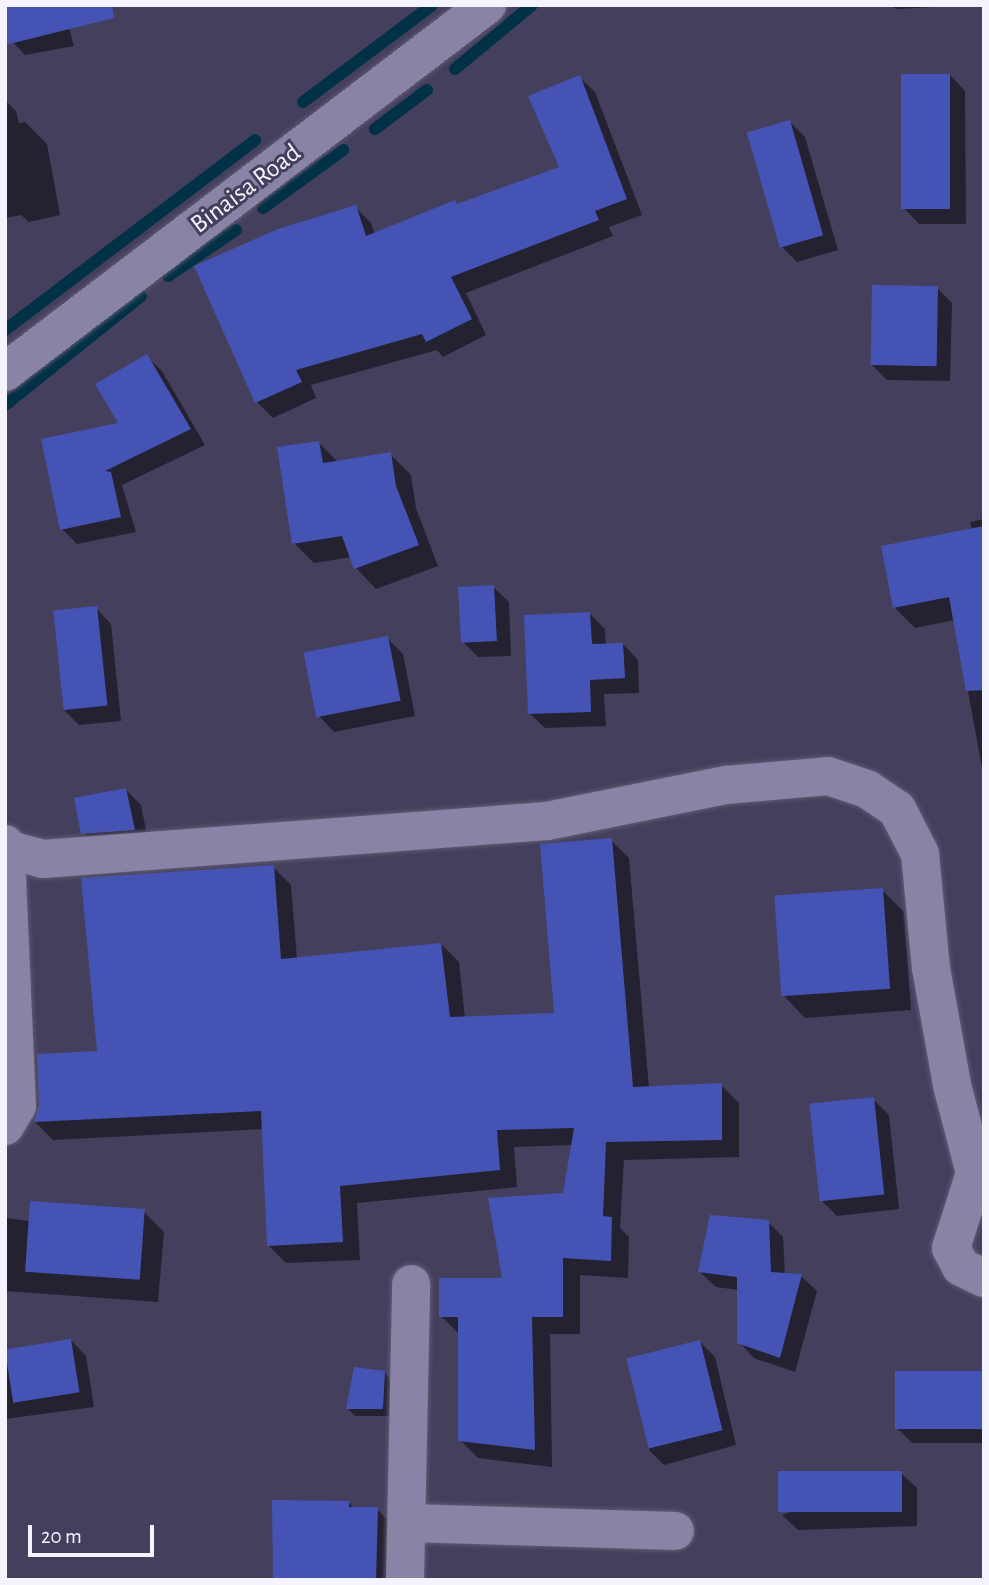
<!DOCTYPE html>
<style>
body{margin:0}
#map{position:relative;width:989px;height:1585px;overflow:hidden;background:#443f5d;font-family:"Alegreya Sans",sans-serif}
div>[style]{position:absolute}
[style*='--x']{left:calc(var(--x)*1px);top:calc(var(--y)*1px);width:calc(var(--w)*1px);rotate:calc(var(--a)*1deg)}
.shadow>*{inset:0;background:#0007}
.stream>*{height:12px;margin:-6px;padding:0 6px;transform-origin:6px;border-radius:6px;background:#003146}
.building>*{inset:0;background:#4554b4;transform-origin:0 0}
.roads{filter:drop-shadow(0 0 2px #605b72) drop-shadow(0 0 2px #605b72)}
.street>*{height:38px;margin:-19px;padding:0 19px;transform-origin:19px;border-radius:19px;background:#8983a5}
span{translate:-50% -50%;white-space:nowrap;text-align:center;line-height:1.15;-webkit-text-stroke:6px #443f5d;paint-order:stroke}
.street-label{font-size:26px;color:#f5f3fe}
.frame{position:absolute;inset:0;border:7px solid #f5f3fe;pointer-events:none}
.scale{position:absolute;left:28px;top:1525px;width:126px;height:32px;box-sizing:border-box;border:4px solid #f5f3fe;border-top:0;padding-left:9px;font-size:21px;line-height:24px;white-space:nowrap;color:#f5f3fe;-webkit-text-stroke:5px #443f5d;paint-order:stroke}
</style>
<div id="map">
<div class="shadow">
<i style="clip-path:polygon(63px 5px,74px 46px,25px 55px,10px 39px)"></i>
<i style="clip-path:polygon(892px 5px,970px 5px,896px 9px)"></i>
<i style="clip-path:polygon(950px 75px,965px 91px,966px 224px,919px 224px,904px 208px)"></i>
<i style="clip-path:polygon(579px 77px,595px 92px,642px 215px,609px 227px,613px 236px,466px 293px,486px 335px,443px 357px,437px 350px,311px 385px,316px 398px,273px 418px,257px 402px,355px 207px,371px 223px,375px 234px,455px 202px,459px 205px,561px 168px)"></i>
<i style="clip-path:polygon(5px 100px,16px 111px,19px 123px,25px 122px,47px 144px,60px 215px,29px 222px,21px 215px,5px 218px)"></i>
<i style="clip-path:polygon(790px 122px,805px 137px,838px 250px,797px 262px,781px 246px)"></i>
<i style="clip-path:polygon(937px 288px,952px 303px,950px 381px,887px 380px,871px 364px)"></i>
<i style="clip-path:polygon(146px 356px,162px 371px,205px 445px,122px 485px,136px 532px,77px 544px,62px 529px,121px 424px)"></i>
<i style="clip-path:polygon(319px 443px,338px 462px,390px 454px,411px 475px,416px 508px,438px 566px,376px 589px,356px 568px,352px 557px,314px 563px,294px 543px)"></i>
<i style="clip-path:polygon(984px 519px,984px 779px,955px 620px,915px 628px,894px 607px,972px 530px,970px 522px)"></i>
<i style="clip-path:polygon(493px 587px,509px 602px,511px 656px,478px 657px,463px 642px)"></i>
<i style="clip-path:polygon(96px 608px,111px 624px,121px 721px,79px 725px,64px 710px)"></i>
<i style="clip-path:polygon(590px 614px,605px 629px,606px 645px,623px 644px,638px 660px,639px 693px,604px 694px,606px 726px,545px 728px,529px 713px)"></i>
<i style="clip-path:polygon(387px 638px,403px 654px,415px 716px,334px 732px,319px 716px)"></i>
<i style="clip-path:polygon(126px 790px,141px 805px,149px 845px,98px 849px,83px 833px)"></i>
<i style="clip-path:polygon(611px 840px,629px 858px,649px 1088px,721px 1085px,739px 1103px,739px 1157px,624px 1160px,620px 1228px,629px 1237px,628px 1278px,580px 1275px,580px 1334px,550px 1334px,552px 1467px,478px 1458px,460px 1440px,460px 1335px,441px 1316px,504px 1280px,564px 1195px,573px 1145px,514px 1147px,517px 1187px,357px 1203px,360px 1260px,286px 1263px,268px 1245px,264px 1129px,53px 1140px,35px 1122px,41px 1105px,99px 1053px,273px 867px,291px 885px,297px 959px,441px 944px,459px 962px,465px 1018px,556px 1014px)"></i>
<i style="clip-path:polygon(882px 890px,904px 912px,911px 1010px,805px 1018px,783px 995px)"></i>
<i style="clip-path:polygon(873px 1099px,889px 1115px,899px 1209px,837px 1216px,821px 1200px)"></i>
<i style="clip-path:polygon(144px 1212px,164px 1232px,158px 1302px,5px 1291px,5px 1218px,30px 1221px)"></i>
<i style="clip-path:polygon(768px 1222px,783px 1237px,785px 1275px,801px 1276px,817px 1291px,795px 1372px,754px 1358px,739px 1342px,739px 1290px,716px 1287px,700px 1272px)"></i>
<i style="clip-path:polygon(71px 1340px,86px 1356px,94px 1407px,5px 1419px,5px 1350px)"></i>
<i style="clip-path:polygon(700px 1342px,715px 1357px,736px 1445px,664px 1465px,649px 1450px)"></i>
<i style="clip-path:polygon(384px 1372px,391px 1380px,390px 1416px,355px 1416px,348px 1409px)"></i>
<i style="clip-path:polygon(984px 1372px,984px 1443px,912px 1443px,897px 1428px)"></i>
<i style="clip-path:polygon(901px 1473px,917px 1488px,917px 1526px,798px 1530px,782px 1515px)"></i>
<i style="clip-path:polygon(349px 1503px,355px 1509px,377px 1509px,392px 1525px,391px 1580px,275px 1580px)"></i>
</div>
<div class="stream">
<i style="--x:455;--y:69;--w:100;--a:-39.7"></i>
<i style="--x:303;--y:102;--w:161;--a:-36.9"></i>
<i style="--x:375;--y:129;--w:65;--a:-36.9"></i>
<i style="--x:263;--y:208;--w:99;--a:-35.9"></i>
<i style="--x:168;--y:276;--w:82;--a:-34.1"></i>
<i style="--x:5;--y:330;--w:314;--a:-37.2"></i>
<i style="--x:5;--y:405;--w:174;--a:-38.7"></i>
</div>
<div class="building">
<i style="clip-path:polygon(5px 5px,112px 5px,114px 18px,5px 45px)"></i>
<i style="left:901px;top:74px;width:49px;height:135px"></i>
<i style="clip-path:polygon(580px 75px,627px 199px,595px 211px,599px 220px,451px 277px,472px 319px,426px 342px,422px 334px,296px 370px,302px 382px,255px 403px,194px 266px,278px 229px,356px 205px,366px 236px,455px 200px,457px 204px,559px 167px,528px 96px)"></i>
<i style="left:790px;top:120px;width:120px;height:45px;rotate:74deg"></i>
<i style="left:872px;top:285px;width:66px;height:80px;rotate:1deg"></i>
<i style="clip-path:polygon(147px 354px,191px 429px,105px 471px,111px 472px,121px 517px,60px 530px,41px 439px,118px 423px,95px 384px)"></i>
<i style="clip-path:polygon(319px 441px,323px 463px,391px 452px,396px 486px,419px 545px,354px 569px,342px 536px,292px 544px,277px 447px)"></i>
<i style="clip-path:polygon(984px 526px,984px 690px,966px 691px,949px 597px,893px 608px,881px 546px)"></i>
<i style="left:494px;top:585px;width:56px;height:36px;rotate:87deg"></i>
<i style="left:97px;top:606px;width:100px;height:44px;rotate:84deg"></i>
<i style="clip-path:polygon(590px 612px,592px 644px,623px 643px,625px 678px,590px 680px,591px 712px,528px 714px,524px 615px)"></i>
<i style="left:388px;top:636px;width:66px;height:86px;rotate:79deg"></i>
<i style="clip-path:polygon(126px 788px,135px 830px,81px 834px,74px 798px)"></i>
<i style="clip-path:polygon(612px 838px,633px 1087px,722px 1083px,722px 1140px,606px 1142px,603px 1216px,612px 1217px,611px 1261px,563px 1258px,563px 1317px,532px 1317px,535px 1450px,458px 1441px,458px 1317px,439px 1317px,439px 1278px,502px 1278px,488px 1198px,563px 1193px,574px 1128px,497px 1130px,500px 1170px,340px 1186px,343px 1242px,267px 1246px,261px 1111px,34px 1122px,39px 1105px,37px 1054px,97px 1051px,81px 878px,274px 865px,281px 959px,441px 943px,450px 1017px,554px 1013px,540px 844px)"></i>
<i style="left:883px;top:888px;width:101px;height:109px;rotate:86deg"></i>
<i style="left:874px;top:1097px;width:98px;height:65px;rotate:84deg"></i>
<i style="left:30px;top:1201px;width:115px;height:71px;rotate:4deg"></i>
<i style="clip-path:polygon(710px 1215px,769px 1220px,771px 1272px,802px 1274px,780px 1358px,737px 1343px,737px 1277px,698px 1272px)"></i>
<i style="left:71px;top:1339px;width:54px;height:67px;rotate:81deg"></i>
<i style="left:700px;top:1340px;width:93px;height:76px;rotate:76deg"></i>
<i style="clip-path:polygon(354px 1367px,385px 1371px,383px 1409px,346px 1409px)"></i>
<i style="left:895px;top:1371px;width:89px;height:58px"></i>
<i style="left:902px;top:1471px;width:41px;height:124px;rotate:90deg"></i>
<i style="clip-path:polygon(272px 1500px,349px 1501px,349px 1507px,378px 1507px,376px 1580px,273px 1580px)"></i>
</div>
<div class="roads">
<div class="street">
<i style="--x:5;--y:372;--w:606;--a:-37.29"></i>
<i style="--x:5;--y:844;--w:5;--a:79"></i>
<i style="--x:6;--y:849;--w:38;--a:15"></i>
<i style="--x:43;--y:859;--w:505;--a:-4.31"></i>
<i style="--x:547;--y:821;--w:183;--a:-11.4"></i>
<i style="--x:726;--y:785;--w:102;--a:-5"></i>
<i style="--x:828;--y:776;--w:41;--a:18.4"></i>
<i style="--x:867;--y:789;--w:36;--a:34"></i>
<i style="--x:897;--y:809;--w:51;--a:62.9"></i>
<i style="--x:920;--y:854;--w:115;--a:84.5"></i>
<i style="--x:931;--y:968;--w:119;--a:79.8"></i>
<i style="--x:952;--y:1085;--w:91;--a:75.4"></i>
<i style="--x:975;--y:1173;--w:9;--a:-13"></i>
<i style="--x:5;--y:1126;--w:23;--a:-59"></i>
<i style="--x:17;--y:1106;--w:257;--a:-92.5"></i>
<i style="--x:975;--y:1173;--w:79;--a:107.7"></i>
<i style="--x:951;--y:1248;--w:21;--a:62"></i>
<i style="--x:961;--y:1267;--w:25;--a:26"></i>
<i style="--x:410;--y:1523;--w:265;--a:1.7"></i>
<i style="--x:405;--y:1580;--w:296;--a:-88.8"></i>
</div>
</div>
<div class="street-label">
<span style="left:246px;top:189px;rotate:-37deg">Binaisa Road</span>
</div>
<div class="frame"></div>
<div class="scale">20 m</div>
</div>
